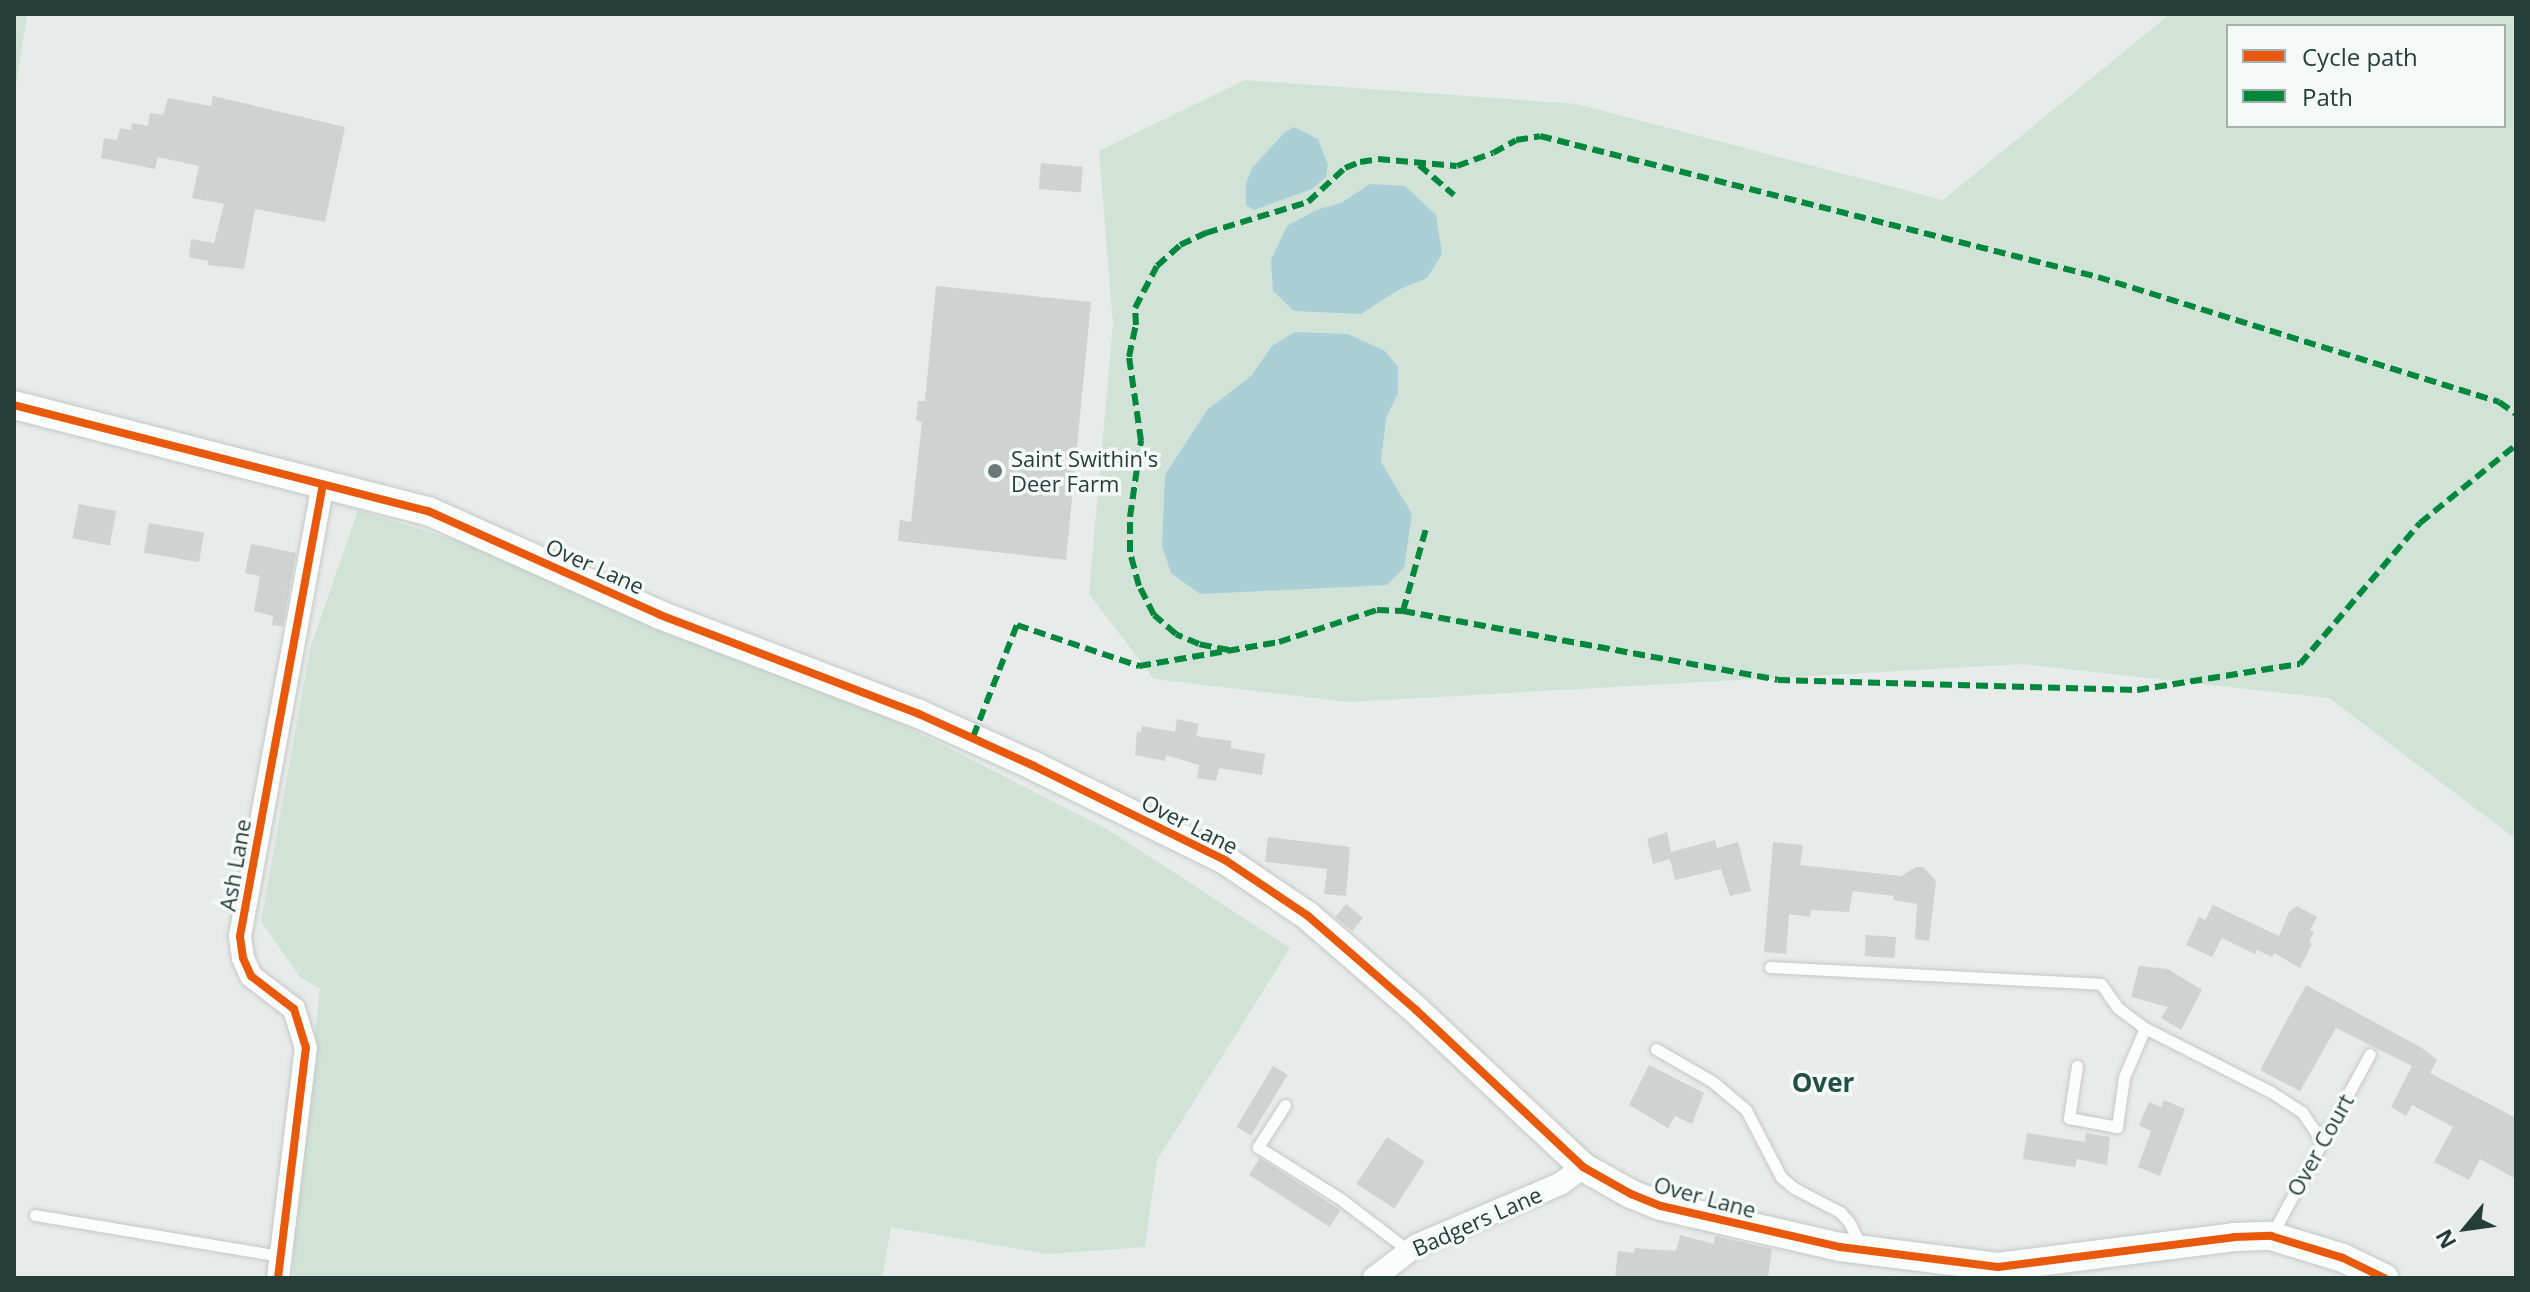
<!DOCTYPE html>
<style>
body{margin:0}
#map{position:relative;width:2530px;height:1292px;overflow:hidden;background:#e7ebe9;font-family:"Open Sans",sans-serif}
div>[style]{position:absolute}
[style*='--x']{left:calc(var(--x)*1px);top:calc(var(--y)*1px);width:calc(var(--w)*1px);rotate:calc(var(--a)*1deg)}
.green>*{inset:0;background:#d1e3d7}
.water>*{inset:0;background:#abcfd6}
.building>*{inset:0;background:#ced2d1;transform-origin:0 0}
.roads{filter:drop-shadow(0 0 2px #c4c8c6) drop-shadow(0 0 2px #c4c8c6)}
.service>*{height:11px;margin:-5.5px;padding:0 5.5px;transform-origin:5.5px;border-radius:5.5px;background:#fbfcfc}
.minor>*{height:22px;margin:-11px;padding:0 11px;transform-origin:11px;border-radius:11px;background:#fbfcfc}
.tertiary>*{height:28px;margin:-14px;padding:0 14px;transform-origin:14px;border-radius:14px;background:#fbfcfc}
.quiet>*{height:6px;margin-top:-3px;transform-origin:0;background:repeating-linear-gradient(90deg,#00873e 0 12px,transparent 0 18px)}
.cycleway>*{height:8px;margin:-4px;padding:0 4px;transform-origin:4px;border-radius:4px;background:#e8590c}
.dots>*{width:22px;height:22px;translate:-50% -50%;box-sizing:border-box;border:4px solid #f5faf8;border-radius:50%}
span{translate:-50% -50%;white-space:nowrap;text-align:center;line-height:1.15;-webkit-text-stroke:7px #f5faf8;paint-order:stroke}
.poi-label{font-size:22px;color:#253e38}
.left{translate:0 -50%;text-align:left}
.street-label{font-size:22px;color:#253e38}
.quarter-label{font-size:26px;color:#224f45;font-weight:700}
.frame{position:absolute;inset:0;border:16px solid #253e38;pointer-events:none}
.legend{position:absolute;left:2226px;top:24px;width:280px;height:104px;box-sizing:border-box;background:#f5faf8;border:2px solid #a2afab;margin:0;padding:10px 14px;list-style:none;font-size:24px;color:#253e38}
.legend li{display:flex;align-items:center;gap:16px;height:40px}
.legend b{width:40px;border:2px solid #a2afab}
.north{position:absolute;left:2426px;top:1188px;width:80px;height:80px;-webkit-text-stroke:6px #f5faf8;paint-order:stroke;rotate:241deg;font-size:22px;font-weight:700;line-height:32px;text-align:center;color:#253e38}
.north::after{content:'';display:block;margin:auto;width:28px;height:36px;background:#253e38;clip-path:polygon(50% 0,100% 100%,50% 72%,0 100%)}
</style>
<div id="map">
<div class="green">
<i style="clip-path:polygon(14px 14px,27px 14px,14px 98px)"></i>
<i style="clip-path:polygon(evenodd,2170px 14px,2516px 14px,2516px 839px,2329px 698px,2022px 664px,1348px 702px,1154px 679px,1089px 594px,1113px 324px,1099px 151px,1245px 80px,1577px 104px,1943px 200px,2170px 14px,2228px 26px,2504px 26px,2504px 126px,2228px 126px,2228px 26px)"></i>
<i style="clip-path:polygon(358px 510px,487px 550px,878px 712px,1107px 829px,1290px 948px,1157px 1160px,1145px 1247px,1049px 1254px,891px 1227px,882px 1278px,292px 1278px,297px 1195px,320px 989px,300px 977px,261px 921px,310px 649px)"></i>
</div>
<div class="water">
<i style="clip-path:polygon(1294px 127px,1318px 139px,1328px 165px,1326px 177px,1312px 189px,1254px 210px,1246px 205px,1246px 184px,1252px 168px,1285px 132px)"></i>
<i style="clip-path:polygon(1370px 184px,1405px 186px,1436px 215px,1442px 254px,1427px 278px,1398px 290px,1361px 314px,1294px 311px,1273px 291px,1271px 260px,1287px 226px,1316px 210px,1341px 203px)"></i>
<i style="clip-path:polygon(1295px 332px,1348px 334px,1385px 351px,1398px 367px,1398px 393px,1386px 418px,1381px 462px,1412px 514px,1404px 568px,1387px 585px,1200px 594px,1171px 573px,1162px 546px,1165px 475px,1207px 410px,1251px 376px,1272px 346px)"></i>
</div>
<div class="building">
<i style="clip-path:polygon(213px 96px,345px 127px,325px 222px,255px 209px,244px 269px,208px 265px,208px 261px,189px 257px,191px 239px,214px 243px,224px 204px,192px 198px,199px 166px,158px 157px,155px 169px,101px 158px,104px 138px,117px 140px,120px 128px,131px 130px,132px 123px,148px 126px,150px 113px,163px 115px,168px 98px,211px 106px)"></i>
<i style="left:1041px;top:163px;width:42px;height:26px;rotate:5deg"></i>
<i style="clip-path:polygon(936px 286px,1091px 302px,1066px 560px,898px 541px,900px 520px,911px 522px,922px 422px,916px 420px,918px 401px,925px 401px)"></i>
<i style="left:79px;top:504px;width:38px;height:35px;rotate:11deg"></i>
<i style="left:149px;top:523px;width:56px;height:30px;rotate:10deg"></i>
<i style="clip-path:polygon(251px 544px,296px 553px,283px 627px,272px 625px,273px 616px,254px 611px,260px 576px,245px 573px)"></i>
<i style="clip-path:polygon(1177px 719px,1199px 724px,1196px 736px,1231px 741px,1231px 748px,1265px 754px,1262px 775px,1219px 768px,1216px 781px,1197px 778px,1199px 765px,1166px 755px,1165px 761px,1135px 755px,1137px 732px,1141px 733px,1142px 726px,1175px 732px)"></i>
<i style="clip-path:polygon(1667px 832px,1671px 852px,1715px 840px,1717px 848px,1738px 842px,1751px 891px,1730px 896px,1721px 869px,1675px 880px,1670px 859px,1653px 864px,1647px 839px)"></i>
<i style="clip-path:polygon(1268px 837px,1350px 847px,1346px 896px,1324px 894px,1327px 869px,1265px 862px)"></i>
<i style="clip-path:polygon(1773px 842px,1803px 845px,1800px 865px,1901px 876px,1916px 867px,1923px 867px,1936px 881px,1929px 941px,1915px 939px,1917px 904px,1893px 900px,1894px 896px,1853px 891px,1849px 912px,1811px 910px,1810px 917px,1789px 914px,1786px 954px,1764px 952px)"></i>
<i style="left:1346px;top:904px;width:22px;height:17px;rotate:39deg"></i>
<i style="clip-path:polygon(2213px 905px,2279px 936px,2289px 912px,2297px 906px,2317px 917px,2310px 930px,2314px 932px,2309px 942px,2312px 944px,2300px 968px,2274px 953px,2272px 957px,2257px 950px,2255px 954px,2222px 938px,2212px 957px,2186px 945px,2199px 917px,2205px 920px)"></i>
<i style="left:1866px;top:935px;width:30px;height:21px;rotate:4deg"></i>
<i style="clip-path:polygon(2139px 966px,2168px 969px,2202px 990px,2181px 1030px,2161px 1018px,2168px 1007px,2131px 997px)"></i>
<i style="clip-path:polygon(2306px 985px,2422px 1048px,2437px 1060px,2430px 1073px,2516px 1118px,2516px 1179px,2480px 1159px,2469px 1180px,2434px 1162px,2453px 1127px,2412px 1105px,2406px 1116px,2391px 1107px,2412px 1066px,2336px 1028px,2300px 1091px,2260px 1070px)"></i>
<i style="clip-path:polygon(1649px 1065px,1704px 1093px,1692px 1124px,1675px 1116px,1668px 1128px,1629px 1105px)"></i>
<i style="left:1273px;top:1066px;width:17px;height:71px;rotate:31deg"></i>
<i style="clip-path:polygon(2164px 1100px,2185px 1109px,2160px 1176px,2138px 1167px,2151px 1131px,2139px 1125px,2149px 1102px,2161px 1107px)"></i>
<i style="clip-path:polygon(2027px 1133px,2085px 1142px,2086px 1133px,2110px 1137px,2107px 1165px,2077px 1159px,2075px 1167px,2023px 1159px)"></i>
<i style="left:1387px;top:1137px;width:45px;height:56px;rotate:33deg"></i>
<i style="left:1260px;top:1158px;width:96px;height:20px;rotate:33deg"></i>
<i style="clip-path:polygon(1680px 1235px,1714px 1244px,1715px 1236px,1772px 1249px,1768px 1278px,1615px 1278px,1618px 1251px,1634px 1253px,1635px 1248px,1676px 1251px)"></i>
</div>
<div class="roads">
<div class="service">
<i style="--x:1770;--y:967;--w:331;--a:2.9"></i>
<i style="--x:2101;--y:984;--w:29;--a:55"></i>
<i style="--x:2118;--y:1008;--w:34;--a:37"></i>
<i style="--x:2145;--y:1028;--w:141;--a:26.9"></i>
<i style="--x:2271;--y:1092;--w:37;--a:33"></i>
<i style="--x:2302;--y:1112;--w:36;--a:56"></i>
<i style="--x:1656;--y:1049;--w:66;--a:30.1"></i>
<i style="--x:1713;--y:1082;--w:43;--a:40.3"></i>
<i style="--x:1746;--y:1110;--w:76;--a:62.4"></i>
<i style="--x:1781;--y:1177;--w:17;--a:40"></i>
<i style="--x:1794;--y:1188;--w:52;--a:27.6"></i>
<i style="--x:1840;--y:1212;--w:13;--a:48"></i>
<i style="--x:1849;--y:1222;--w:30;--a:64"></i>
<i style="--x:2077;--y:1066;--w:53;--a:98.7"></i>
<i style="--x:2069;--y:1118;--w:49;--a:10.6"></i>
<i style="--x:2117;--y:1127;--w:50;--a:-82"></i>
<i style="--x:2124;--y:1077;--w:53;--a:-66.8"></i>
<i style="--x:1285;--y:1105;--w:50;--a:122.7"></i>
<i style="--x:1258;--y:1147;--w:99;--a:32.2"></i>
<i style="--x:1342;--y:1200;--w:84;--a:37.3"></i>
<i style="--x:35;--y:1215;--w:248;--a:9.5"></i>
<i style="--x:2271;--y:1236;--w:207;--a:-61.5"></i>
</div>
<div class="minor">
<i style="--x:278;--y:1278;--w:232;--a:-83.1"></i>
<i style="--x:306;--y:1048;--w:41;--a:-107.1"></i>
<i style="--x:294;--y:1009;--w:54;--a:-142.5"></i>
<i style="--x:251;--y:976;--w:20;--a:-114"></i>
<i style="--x:243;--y:958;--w:22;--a:-98"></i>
<i style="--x:240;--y:936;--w:459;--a:-79.6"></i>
<i style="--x:1374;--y:1278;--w:54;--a:-37.5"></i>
<i style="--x:1417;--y:1245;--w:155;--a:-23.1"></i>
<i style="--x:1560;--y:1184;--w:29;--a:-36"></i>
</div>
<div class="tertiary">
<i style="--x:14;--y:405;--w:427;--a:14.4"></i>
<i style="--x:428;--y:511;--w:254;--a:24.1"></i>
<i style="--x:660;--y:615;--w:277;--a:20.9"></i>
<i style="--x:919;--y:714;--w:126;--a:24.3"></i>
<i style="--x:1034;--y:766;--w:213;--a:26.2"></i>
<i style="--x:1225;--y:860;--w:100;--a:34"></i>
<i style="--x:1308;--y:916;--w:143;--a:41"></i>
<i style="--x:1416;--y:1010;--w:229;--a:43.2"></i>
<i style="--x:1583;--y:1167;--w:55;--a:29.4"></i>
<i style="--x:1631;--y:1194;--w:32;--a:22"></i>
<i style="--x:1661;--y:1206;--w:184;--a:12.9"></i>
<i style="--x:1840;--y:1247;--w:159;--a:7.2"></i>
<i style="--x:1998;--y:1267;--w:238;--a:-7.2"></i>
<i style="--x:2234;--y:1237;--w:37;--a:-2"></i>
<i style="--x:2271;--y:1236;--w:75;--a:17"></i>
<i style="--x:2343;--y:1258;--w:46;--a:26"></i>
</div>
</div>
<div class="quiet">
<i style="--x:1419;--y:165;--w:46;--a:40.6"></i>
<i style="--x:1403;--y:611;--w:89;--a:-74.4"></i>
<i style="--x:1229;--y:650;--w:31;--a:-169"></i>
<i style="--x:1199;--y:644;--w:25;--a:-157"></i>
<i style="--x:1176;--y:634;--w:29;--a:-139"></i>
<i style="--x:1154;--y:615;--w:33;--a:-117"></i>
<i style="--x:1139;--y:586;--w:35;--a:-105"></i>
<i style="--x:1130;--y:552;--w:35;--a:-90"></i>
<i style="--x:1130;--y:517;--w:77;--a:-81.8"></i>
<i style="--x:1141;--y:441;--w:85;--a:-98.1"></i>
<i style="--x:1129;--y:357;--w:33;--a:-78"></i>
<i style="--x:1136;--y:325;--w:17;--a:-93"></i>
<i style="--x:1135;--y:308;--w:47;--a:-62.4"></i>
<i style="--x:1157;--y:266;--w:31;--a:-42"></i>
<i style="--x:1180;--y:245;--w:29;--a:-25"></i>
<i style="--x:1206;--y:233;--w:107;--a:-16.9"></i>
<i style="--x:1308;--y:202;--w:50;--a:-42.6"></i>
<i style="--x:1345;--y:168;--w:16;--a:-22"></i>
<i style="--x:1360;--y:162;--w:18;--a:-9"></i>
<i style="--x:1378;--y:159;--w:79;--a:5.1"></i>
<i style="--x:1457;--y:166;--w:38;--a:-20"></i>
<i style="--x:1493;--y:153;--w:26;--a:-29"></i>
<i style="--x:1516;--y:140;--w:24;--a:-9"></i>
<i style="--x:1540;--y:136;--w:576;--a:14.18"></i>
<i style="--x:2098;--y:277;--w:420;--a:17.3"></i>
<i style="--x:2499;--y:402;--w:21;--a:35"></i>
<i style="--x:973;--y:737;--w:120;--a:-68.6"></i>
<i style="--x:1017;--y:625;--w:129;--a:18.6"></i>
<i style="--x:1139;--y:666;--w:142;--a:-9.7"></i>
<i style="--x:1279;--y:642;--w:103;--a:-18.1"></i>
<i style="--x:1377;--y:610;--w:26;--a:2"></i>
<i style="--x:1403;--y:611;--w:381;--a:10.4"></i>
<i style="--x:1778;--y:680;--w:359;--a:1.6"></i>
<i style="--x:2137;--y:690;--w:165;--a:-9.1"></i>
<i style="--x:2300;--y:664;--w:185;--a:-49.6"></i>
<i style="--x:2420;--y:523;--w:124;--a:-39.1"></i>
</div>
<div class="cycleway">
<i style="--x:14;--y:405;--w:427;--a:14.4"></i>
<i style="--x:428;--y:511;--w:254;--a:24.1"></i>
<i style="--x:660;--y:615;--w:277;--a:20.9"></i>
<i style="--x:919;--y:714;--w:126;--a:24.3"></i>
<i style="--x:1034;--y:766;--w:213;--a:26.2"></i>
<i style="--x:1225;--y:860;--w:100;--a:34"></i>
<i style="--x:1308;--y:916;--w:143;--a:41"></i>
<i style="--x:1416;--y:1010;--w:229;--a:43.2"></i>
<i style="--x:1583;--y:1167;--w:55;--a:29.4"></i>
<i style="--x:1631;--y:1194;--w:32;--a:22"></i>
<i style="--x:1661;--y:1206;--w:184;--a:12.9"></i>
<i style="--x:1840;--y:1247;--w:159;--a:7.2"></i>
<i style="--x:1998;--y:1267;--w:238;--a:-7.2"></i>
<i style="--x:2234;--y:1237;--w:37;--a:-2"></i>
<i style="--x:2271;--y:1236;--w:75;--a:17"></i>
<i style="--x:2343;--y:1258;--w:46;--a:26"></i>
<i style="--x:278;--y:1278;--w:232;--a:-83.1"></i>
<i style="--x:306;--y:1048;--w:41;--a:-107.1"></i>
<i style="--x:294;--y:1009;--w:54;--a:-142.5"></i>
<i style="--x:251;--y:976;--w:20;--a:-114"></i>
<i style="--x:243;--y:958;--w:22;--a:-98"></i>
<i style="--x:240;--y:936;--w:459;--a:-79.6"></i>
</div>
<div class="dots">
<i style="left:995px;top:471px;background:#697b76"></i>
</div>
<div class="poi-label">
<span class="left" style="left:1011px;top:471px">Saint Swithin's<br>Deer Farm</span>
</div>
<div class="street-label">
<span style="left:595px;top:566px;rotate:24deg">Over Lane</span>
<span style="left:1190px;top:824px;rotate:27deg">Over Lane</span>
<span style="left:235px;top:865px;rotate:-80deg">Ash Lane</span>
<span style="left:2320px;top:1145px;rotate:-61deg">Over Court</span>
<span style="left:1705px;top:1197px;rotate:15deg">Over Lane</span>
<span style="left:1477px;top:1221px;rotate:-24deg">Badgers Lane</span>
</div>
<div class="quarter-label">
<span style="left:1823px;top:1083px">Over</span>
</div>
<div class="frame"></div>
<ul class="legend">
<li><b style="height:10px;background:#e8590c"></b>Cycle path</li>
<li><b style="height:10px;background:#00873e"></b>Path</li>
</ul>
<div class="north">N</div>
</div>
